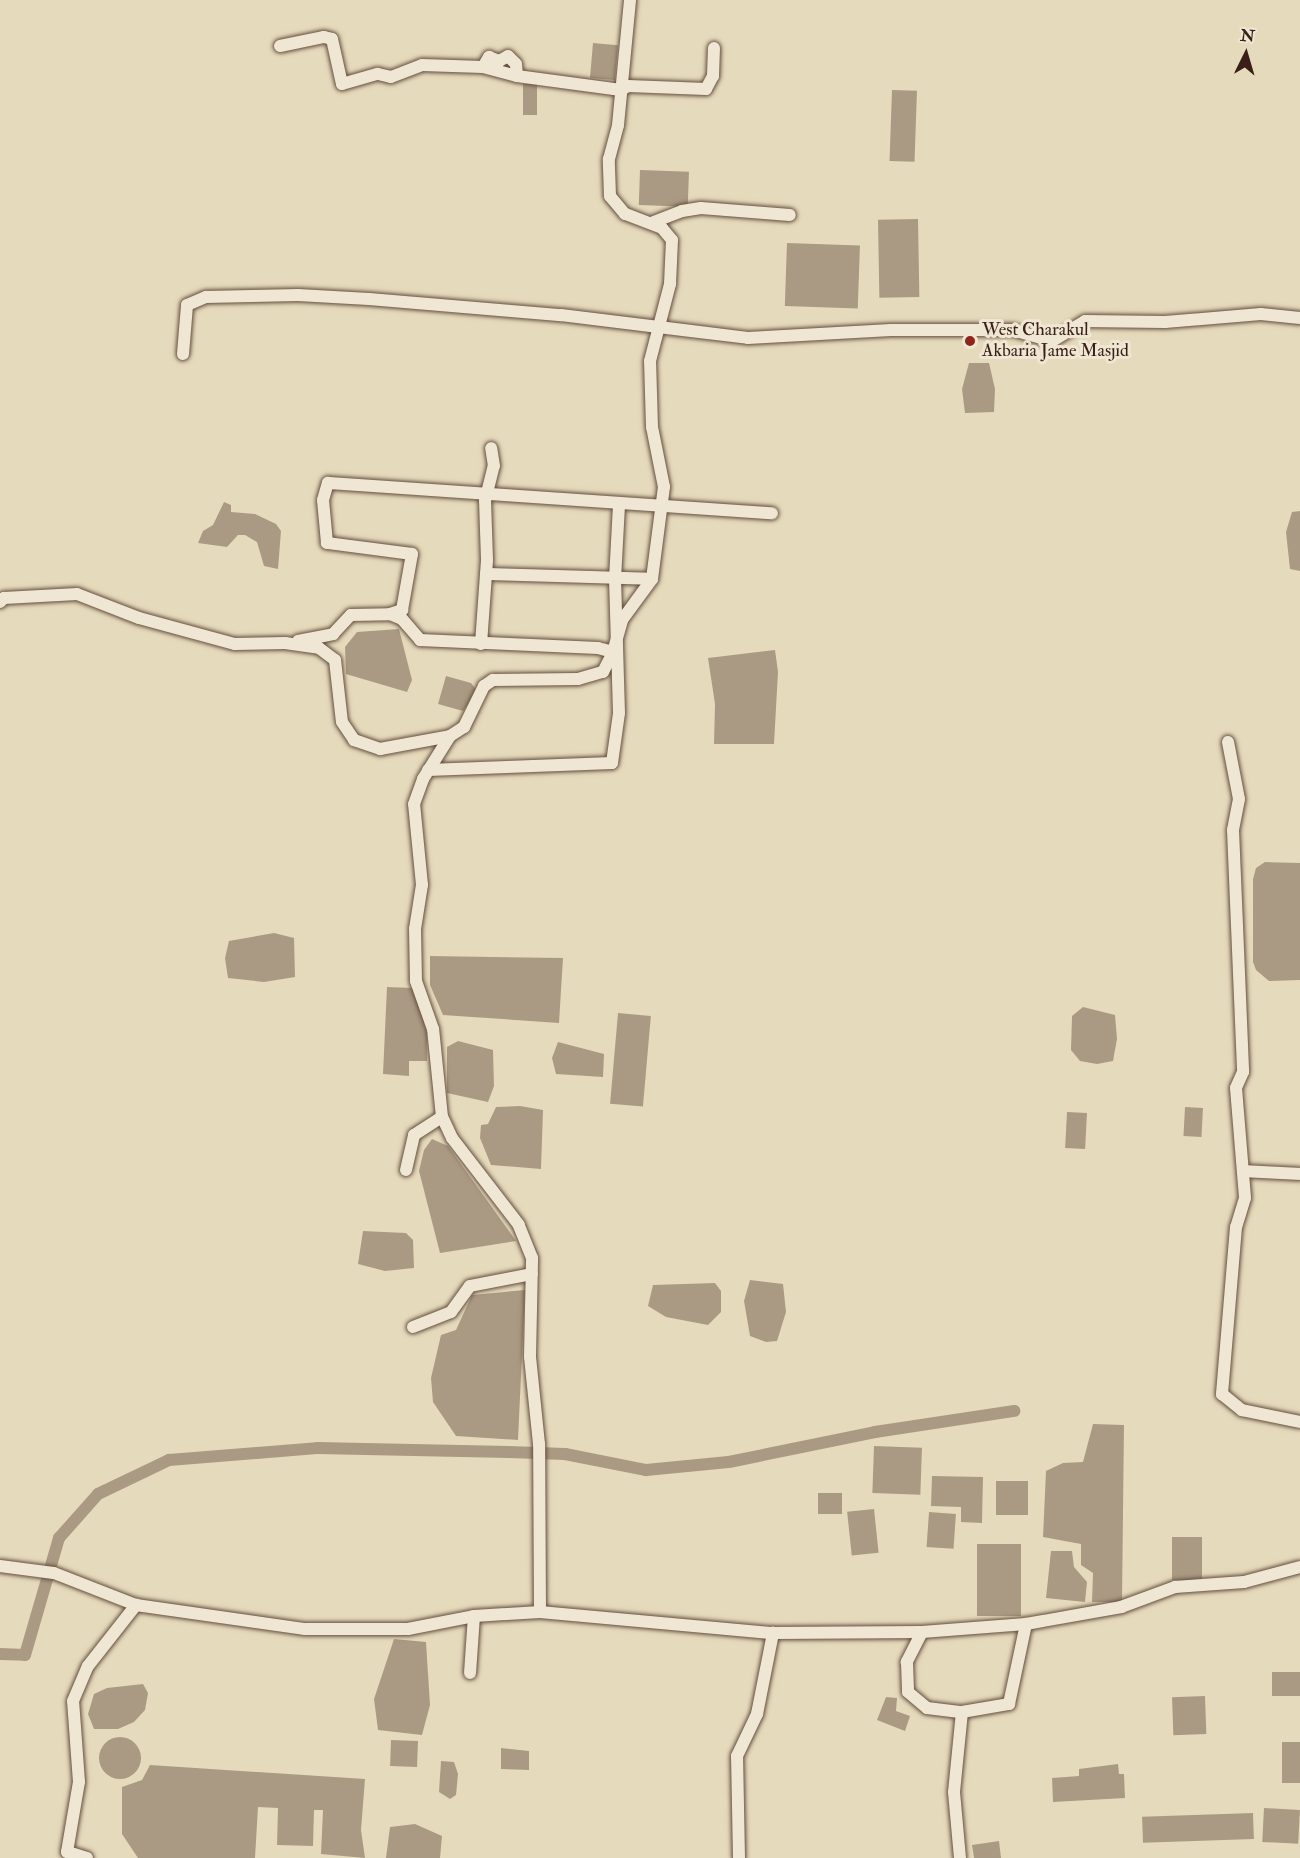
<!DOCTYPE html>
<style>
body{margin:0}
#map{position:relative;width:1300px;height:1858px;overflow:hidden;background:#e6dabc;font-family:"IM FELL Double Pica",serif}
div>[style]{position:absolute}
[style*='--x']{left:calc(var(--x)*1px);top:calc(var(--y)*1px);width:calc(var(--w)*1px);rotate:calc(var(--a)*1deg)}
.water>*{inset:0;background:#ab9a83;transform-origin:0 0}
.round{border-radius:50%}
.canal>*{height:12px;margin:-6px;padding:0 6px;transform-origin:6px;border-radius:6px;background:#ab9a83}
.roads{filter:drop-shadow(0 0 2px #644e3f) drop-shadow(0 0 2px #644e3f)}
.street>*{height:12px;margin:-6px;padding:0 6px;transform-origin:6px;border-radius:6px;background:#efe7d3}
.dots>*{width:16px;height:16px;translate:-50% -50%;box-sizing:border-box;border:3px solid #efe7d3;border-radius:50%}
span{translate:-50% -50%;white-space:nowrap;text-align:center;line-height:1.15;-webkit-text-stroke:6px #efe7d3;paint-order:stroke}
.poi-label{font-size:18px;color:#391f15}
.left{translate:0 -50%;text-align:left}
.north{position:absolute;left:1216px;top:24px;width:60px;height:60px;-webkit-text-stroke:4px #efe7d3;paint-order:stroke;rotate:5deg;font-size:16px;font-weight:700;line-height:24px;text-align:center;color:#391f15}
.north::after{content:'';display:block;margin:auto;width:21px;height:27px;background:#391f15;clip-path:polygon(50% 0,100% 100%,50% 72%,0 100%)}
</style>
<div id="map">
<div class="water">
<i style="left:593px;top:43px;width:25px;height:35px;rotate:5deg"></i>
<i style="left:523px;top:84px;width:14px;height:31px"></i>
<i style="left:892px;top:90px;width:25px;height:71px;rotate:2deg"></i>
<i style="left:640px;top:170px;width:49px;height:35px;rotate:2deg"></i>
<i style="left:918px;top:219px;width:78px;height:40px;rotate:89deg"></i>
<i style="left:787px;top:243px;width:73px;height:63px;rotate:2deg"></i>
<i style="clip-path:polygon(969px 363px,989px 363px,995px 389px,994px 412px,965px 413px,962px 389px)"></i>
<i style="clip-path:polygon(224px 502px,231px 505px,231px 512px,255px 514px,276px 524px,281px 531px,278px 569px,264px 566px,257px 542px,245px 535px,238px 535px,227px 547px,198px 543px,203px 531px,213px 525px)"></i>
<i style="clip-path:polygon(1300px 511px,1300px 571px,1290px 569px,1286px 532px,1292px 512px)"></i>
<i style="clip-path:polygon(399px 629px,412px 680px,407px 692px,346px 674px,345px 647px,357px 632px)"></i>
<i style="clip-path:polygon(775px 650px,778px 672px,774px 744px,714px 744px,715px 704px,708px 658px)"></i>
<i style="clip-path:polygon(446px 676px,471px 683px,477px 691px,463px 711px,438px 704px)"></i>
<i style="clip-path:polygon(1265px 862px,1300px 863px,1300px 980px,1269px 981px,1256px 970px,1253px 962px,1253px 879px,1256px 868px)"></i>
<i style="clip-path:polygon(274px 933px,294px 938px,295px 977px,264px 982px,228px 978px,225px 958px,229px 941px)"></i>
<i style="clip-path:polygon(430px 956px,563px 958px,559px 1023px,443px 1015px,430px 985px)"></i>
<i style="clip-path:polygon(387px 987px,413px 988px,427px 1032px,427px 1061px,409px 1061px,409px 1076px,383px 1074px)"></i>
<i style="clip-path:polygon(1083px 1007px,1115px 1015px,1117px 1039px,1113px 1061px,1097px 1064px,1080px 1061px,1071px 1050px,1072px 1016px)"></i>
<i style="left:618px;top:1013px;width:33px;height:91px;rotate:5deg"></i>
<i style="clip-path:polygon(458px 1041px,493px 1050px,494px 1086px,488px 1102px,447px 1093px,447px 1047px)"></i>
<i style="clip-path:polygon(558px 1042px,604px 1054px,603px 1077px,556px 1074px,552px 1058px)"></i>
<i style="clip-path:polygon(520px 1106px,543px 1110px,541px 1169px,491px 1165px,480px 1138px,481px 1125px,488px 1124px,496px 1107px)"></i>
<i style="left:1185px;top:1107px;width:18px;height:29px;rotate:3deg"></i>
<i style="left:1067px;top:1112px;width:20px;height:36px;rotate:3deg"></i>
<i style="clip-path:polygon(432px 1139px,448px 1146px,516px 1241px,440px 1253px,419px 1171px,424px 1150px)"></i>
<i style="clip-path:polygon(363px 1231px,406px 1233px,413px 1240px,414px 1268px,385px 1271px,358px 1264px)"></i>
<i style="clip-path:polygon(750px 1280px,783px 1284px,786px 1312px,777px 1341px,766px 1342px,750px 1336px,744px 1301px)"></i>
<i style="clip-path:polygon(715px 1283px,721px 1291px,721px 1312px,708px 1325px,666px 1317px,648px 1306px,653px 1285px)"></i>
<i style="clip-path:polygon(525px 1290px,518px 1440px,456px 1436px,433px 1402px,431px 1378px,441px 1335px,456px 1330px,472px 1295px)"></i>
<i style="clip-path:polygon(1093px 1424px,1124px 1425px,1122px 1602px,1092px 1602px,1093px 1573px,1081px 1565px,1081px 1544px,1043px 1537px,1046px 1471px,1063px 1463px,1083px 1462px)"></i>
<i style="left:874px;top:1446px;width:48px;height:47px;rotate:2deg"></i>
<i style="clip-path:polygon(932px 1476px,983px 1477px,982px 1523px,961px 1522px,961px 1507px,931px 1506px)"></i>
<i style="left:1028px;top:1481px;width:34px;height:32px;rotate:90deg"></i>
<i style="left:818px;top:1493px;width:24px;height:21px"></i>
<i style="left:874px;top:1509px;width:44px;height:27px;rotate:84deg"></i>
<i style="left:929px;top:1512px;width:27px;height:35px;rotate:4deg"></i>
<i style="left:1172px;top:1537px;width:30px;height:43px"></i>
<i style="left:977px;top:1544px;width:44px;height:72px"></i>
<i style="clip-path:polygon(1051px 1551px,1072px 1551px,1074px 1567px,1087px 1582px,1085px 1602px,1046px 1598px)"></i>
<i style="clip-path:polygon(394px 1639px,426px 1642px,430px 1705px,422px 1735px,378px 1730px,374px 1699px)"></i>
<i style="left:1272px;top:1672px;width:28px;height:24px"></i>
<i style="clip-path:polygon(143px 1684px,148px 1693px,145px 1710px,134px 1722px,118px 1729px,94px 1729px,88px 1714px,94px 1694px,107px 1688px)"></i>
<i style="left:1205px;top:1696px;width:38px;height:33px;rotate:88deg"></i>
<i style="clip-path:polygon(886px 1697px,897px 1698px,896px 1711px,910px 1716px,905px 1731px,877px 1720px)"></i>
<i class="round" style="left:99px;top:1737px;width:42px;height:42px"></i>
<i style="left:391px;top:1740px;width:27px;height:26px;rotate:2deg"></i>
<i style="left:1282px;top:1742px;width:18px;height:41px"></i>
<i style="clip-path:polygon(501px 1748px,529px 1751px,529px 1770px,501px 1769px)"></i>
<i style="clip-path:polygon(441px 1761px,454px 1762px,458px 1774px,456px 1795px,450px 1799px,439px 1792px)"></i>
<i style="clip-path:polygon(1118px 1764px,1119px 1774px,1124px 1774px,1125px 1798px,1053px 1802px,1052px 1778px,1079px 1776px,1079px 1769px)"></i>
<i style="clip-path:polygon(150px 1765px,365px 1779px,361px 1830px,365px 1858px,321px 1854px,323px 1810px,314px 1810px,313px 1846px,277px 1845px,278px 1808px,258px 1807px,255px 1858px,138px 1858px,122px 1834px,122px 1787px,142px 1780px)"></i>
<i style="left:1264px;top:1808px;width:36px;height:34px;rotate:3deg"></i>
<i style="left:1253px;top:1813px;width:26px;height:111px;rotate:88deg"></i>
<i style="clip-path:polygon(415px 1824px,442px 1836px,440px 1858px,386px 1858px,390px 1827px)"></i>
<i style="clip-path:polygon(999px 1841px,1001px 1858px,974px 1858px,972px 1845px)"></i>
</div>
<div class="canal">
<i style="--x:0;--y:1654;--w:25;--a:2"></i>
<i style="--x:25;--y:1655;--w:122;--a:-73.8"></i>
<i style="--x:59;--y:1538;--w:59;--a:-48.4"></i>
<i style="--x:98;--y:1494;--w:79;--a:-25.6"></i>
<i style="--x:169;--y:1460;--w:148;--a:-4.6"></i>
<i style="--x:317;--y:1448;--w:192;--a:1.2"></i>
<i style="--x:509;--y:1452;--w:56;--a:2"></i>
<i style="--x:565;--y:1454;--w:83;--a:11.2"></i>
<i style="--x:646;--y:1470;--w:83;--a:-5.5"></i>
<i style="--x:729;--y:1462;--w:149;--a:-11.6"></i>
<i style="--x:875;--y:1432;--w:141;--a:-8.6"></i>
</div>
<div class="roads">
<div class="street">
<i style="--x:280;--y:46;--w:45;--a:-11.6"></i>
<i style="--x:324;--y:37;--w:8;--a:14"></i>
<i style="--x:332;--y:39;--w:46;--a:77.5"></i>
<i style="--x:342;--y:84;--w:37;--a:-16"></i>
<i style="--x:378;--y:74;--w:13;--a:13"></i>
<i style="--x:391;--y:77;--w:33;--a:-21"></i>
<i style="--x:422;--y:65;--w:61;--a:1.9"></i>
<i style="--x:483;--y:67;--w:35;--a:15"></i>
<i style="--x:517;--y:76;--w:105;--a:7.7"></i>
<i style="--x:621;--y:90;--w:8;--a:-30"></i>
<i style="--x:628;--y:86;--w:78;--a:2.2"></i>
<i style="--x:706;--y:89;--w:15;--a:-62"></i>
<i style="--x:713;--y:76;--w:28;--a:-88"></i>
<i style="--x:483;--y:67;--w:12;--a:-59"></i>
<i style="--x:489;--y:57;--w:11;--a:22"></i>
<i style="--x:499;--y:61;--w:10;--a:-29"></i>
<i style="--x:508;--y:56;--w:11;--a:45"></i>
<i style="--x:516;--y:64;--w:12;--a:85"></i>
<i style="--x:651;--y:223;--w:33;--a:-21"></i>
<i style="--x:682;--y:211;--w:19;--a:-9"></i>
<i style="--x:701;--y:208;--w:89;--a:4.5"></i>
<i style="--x:183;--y:354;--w:49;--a:-85.3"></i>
<i style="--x:187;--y:305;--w:21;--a:-23"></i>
<i style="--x:206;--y:297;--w:92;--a:-1.2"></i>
<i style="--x:298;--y:295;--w:71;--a:3.2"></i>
<i style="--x:369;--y:299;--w:193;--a:4.8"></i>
<i style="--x:561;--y:315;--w:188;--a:7"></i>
<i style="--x:748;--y:338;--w:143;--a:-3.2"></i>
<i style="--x:891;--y:330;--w:122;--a:0"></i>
<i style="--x:1013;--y:330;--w:41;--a:15.8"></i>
<i style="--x:1052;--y:341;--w:39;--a:-31"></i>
<i style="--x:1085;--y:321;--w:80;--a:0.7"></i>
<i style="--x:1165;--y:322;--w:96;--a:-4.8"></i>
<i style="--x:1261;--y:314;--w:39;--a:6"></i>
<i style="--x:486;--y:574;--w:166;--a:1.7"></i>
<i style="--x:0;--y:602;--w:6;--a:-45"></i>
<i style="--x:4;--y:598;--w:73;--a:-3.1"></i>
<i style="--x:77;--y:594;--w:66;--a:21.2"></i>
<i style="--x:139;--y:618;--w:99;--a:15.2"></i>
<i style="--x:235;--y:644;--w:50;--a:-1.1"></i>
<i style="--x:285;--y:643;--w:34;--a:8"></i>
<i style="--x:319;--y:648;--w:20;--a:37"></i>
<i style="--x:335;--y:660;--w:62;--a:83.6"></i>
<i style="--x:342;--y:722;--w:22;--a:56"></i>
<i style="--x:354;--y:740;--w:28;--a:19"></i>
<i style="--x:380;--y:749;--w:71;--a:-10.5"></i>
<i style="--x:390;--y:614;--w:13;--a:-18"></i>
<i style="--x:402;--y:610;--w:57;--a:-79.9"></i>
<i style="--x:412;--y:554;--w:86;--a:-172.6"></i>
<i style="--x:327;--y:543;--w:43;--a:-95.3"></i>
<i style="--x:323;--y:500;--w:18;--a:-74"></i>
<i style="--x:328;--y:483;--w:445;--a:3.9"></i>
<i style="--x:298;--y:641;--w:36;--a:-11"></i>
<i style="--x:333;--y:634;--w:26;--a:-47"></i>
<i style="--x:351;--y:615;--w:39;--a:-1"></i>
<i style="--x:390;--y:614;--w:13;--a:23"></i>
<i style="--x:402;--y:619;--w:28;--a:49"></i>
<i style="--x:420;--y:640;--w:178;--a:2.6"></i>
<i style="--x:598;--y:648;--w:16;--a:15"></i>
<i style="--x:481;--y:644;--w:84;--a:-85.9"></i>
<i style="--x:487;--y:560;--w:59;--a:-91.9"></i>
<i style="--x:485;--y:501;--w:36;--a:-76"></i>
<i style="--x:494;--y:466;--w:18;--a:-99"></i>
<i style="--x:1228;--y:742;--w:58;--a:79.1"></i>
<i style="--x:1239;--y:799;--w:32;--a:101"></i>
<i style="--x:1233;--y:830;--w:242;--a:87.6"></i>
<i style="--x:1243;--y:1072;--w:17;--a:114"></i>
<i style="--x:1236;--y:1088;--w:110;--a:85.3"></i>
<i style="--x:1245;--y:1198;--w:30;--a:107"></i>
<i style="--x:1236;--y:1227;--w:168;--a:94.8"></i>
<i style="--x:1222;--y:1394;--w:26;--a:39"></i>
<i style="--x:1242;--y:1410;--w:59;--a:11.7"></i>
<i style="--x:428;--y:770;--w:184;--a:-2.2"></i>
<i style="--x:612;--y:763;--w:50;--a:-82"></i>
<i style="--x:619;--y:713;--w:134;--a:-91.7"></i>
<i style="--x:615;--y:579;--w:75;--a:-86.9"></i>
<i style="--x:406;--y:1170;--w:36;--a:-77"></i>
<i style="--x:414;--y:1135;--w:33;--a:-33"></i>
<i style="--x:442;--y:1117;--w:88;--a:-95.8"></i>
<i style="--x:433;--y:1029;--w:51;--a:-109.5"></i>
<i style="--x:416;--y:981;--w:52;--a:-91.1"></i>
<i style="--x:415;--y:929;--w:45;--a:-81"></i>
<i style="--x:422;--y:885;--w:81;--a:-95.6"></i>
<i style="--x:414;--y:804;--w:27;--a:-70"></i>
<i style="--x:423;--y:779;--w:51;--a:-57.9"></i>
<i style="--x:450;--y:736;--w:17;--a:-33"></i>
<i style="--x:464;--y:727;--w:46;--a:-64"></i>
<i style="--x:484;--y:686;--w:11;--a:-34"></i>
<i style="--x:493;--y:680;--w:85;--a:-0.7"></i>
<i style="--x:578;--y:679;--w:26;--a:-16"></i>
<i style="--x:603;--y:672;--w:22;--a:-63"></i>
<i style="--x:613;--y:652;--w:33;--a:-74"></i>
<i style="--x:622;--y:620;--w:51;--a:-53.8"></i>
<i style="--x:652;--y:579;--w:93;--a:-82.6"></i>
<i style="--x:664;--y:487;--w:61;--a:-101.3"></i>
<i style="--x:652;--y:427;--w:66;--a:-91.7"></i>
<i style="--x:650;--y:361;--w:80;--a:-75.4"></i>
<i style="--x:670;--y:284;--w:44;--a:-87.4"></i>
<i style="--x:672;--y:240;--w:16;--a:-130"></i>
<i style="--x:662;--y:228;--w:40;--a:-159"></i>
<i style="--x:625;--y:214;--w:23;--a:-130"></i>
<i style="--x:610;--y:196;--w:37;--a:-92"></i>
<i style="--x:609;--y:159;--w:35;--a:-75"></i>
<i style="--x:618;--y:125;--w:126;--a:-84.5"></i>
<i style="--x:1243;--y:1171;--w:57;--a:3"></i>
<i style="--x:413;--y:1327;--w:41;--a:-21.5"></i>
<i style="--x:451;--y:1312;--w:32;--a:-54"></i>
<i style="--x:470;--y:1286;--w:63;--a:-11"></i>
<i style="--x:0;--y:1566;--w:54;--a:7.4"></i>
<i style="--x:54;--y:1573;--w:88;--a:21.3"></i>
<i style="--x:136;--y:1605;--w:171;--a:8.1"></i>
<i style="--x:305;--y:1629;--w:103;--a:0"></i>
<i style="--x:408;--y:1629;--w:67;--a:-11.1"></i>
<i style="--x:474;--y:1616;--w:66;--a:-3.5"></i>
<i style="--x:540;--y:1612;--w:168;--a:-90.3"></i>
<i style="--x:539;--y:1444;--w:87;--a:-95.9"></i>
<i style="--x:530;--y:1357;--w:99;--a:-88.8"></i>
<i style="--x:532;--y:1258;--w:35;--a:-112"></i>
<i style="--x:519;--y:1225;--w:110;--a:-127.6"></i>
<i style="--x:452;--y:1138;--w:23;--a:-115"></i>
<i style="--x:540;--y:1612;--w:234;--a:5.2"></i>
<i style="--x:773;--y:1633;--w:149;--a:-0.4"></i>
<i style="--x:922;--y:1632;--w:104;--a:-4.4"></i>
<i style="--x:1026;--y:1624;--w:97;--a:-10.1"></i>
<i style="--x:1121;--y:1607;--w:58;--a:-20.3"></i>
<i style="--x:1175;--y:1587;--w:69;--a:-4.1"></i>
<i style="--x:1244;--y:1582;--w:58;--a:-15"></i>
<i style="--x:922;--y:1632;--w:34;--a:117"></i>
<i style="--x:907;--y:1662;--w:30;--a:88"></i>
<i style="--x:908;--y:1692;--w:25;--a:40"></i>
<i style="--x:927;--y:1708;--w:35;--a:7"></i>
<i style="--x:962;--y:1712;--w:48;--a:-9.7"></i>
<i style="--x:1009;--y:1704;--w:82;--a:-78"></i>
<i style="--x:470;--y:1673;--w:57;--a:-86"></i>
<i style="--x:87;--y:1858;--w:21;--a:-163"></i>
<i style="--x:67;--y:1852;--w:71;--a:-80.3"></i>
<i style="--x:79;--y:1782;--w:81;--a:-94.2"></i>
<i style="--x:73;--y:1701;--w:38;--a:-67"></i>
<i style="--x:88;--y:1666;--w:78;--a:-51.8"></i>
<i style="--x:739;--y:1858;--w:102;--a:-91.1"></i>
<i style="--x:737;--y:1756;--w:47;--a:-64.5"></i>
<i style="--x:757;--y:1714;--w:83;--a:-78.8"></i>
<i style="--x:960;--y:1858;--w:66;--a:-95.2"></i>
<i style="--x:954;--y:1792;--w:80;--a:-84.3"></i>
</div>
</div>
<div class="dots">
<i style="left:970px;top:341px;background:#8f2418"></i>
</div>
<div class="poi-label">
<span class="left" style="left:982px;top:341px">West Charakul<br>Akbaria Jame Masjid</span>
</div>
<div class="north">N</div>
</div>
